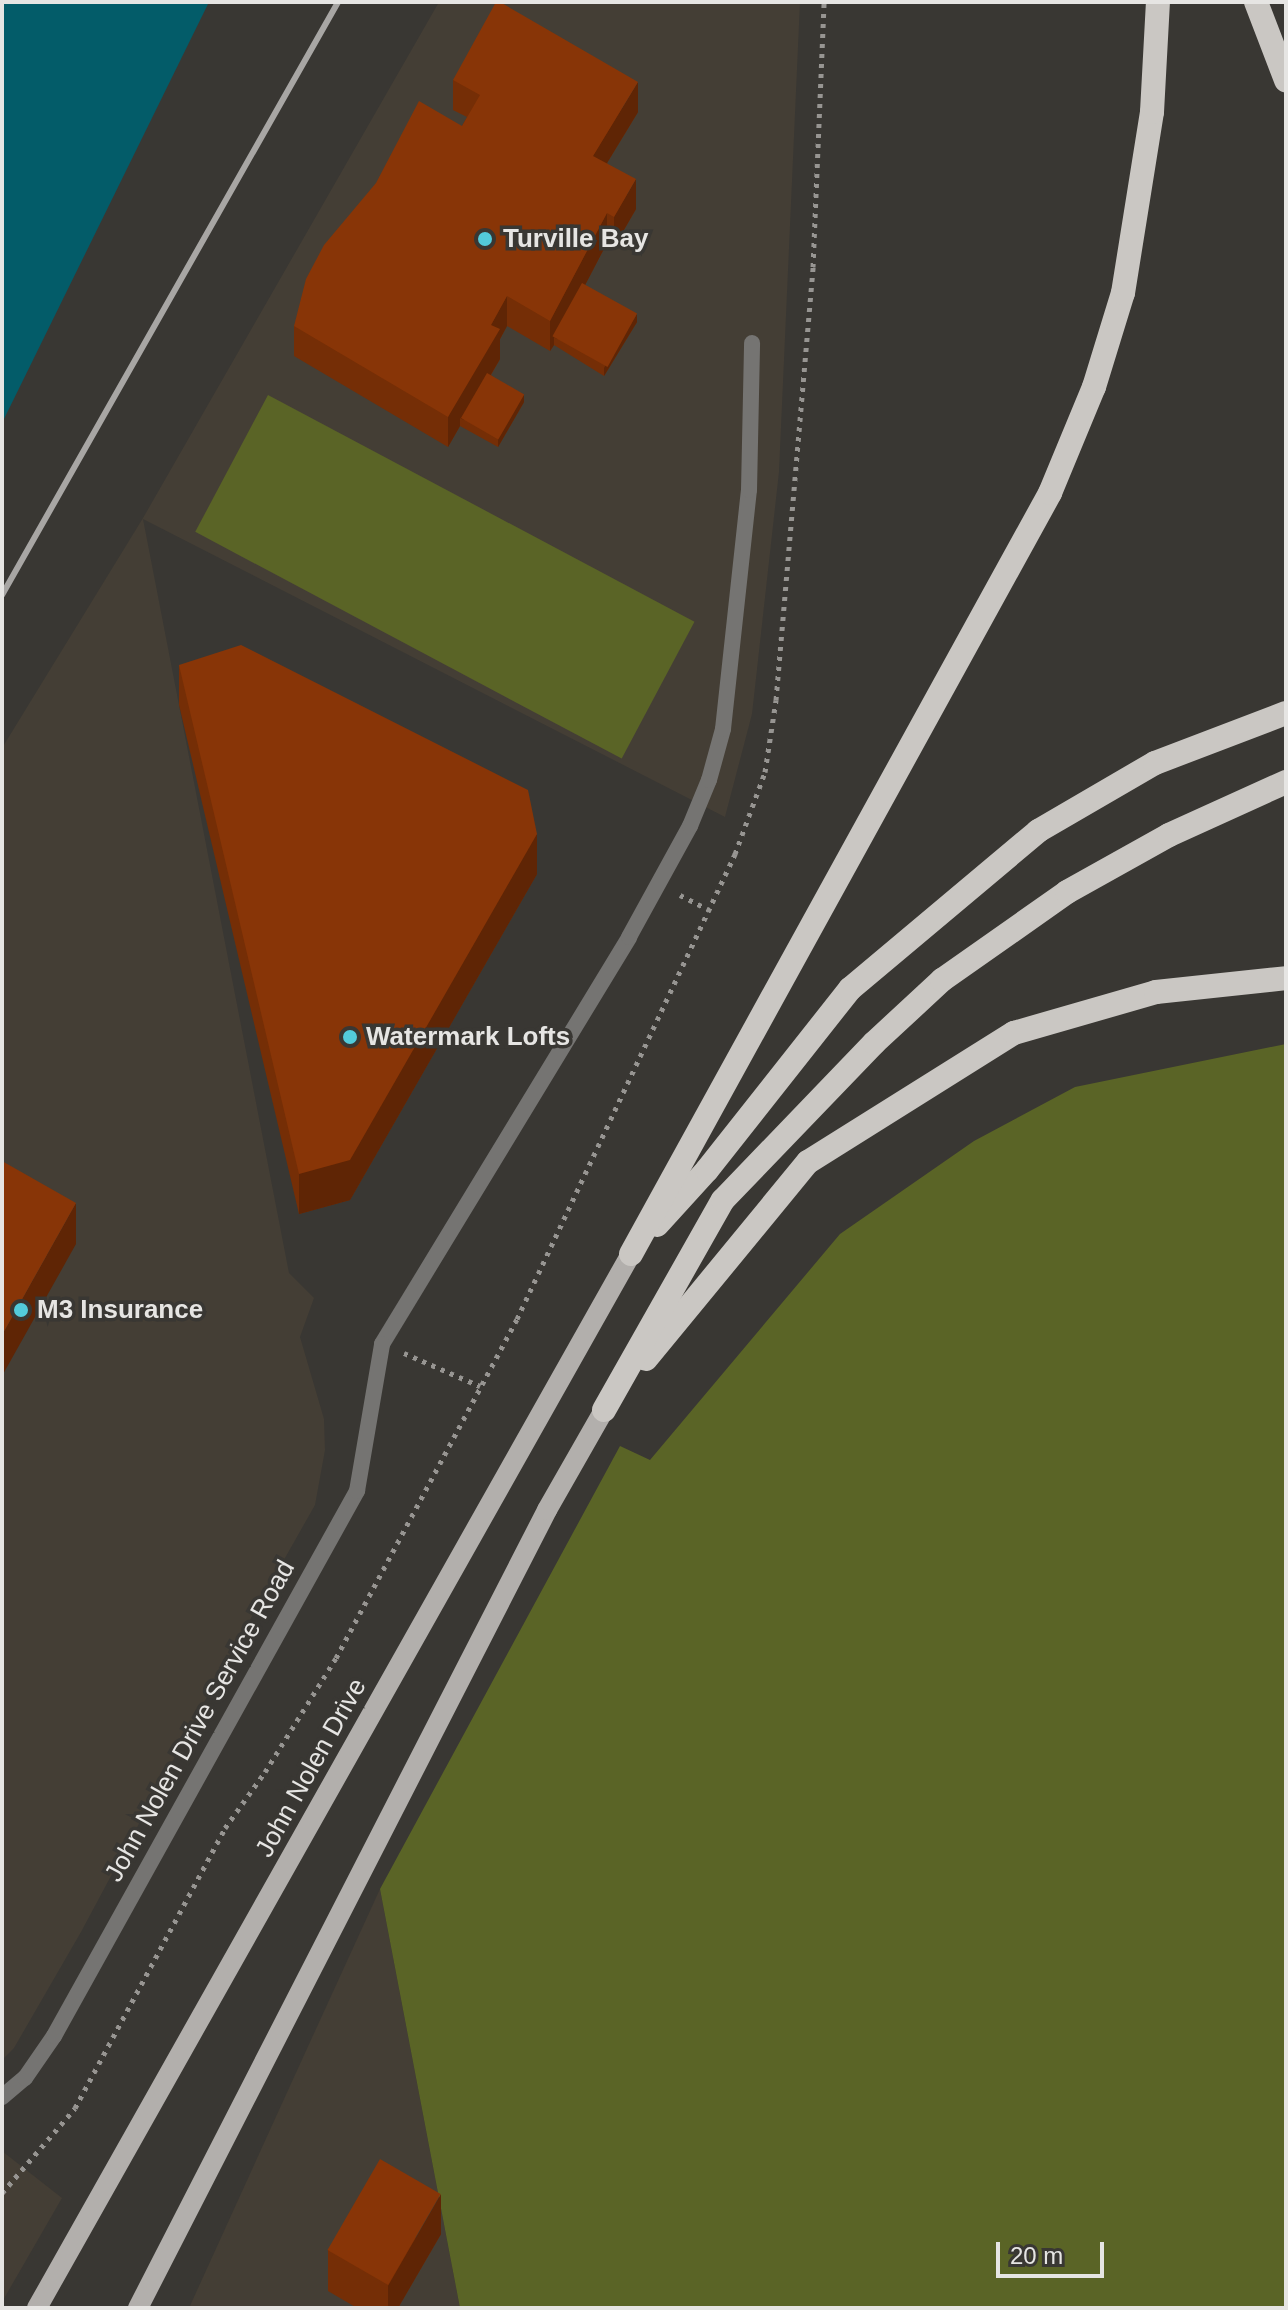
<!DOCTYPE html>
<style>
body{margin:0}
#map{position:relative;width:1288px;height:2310px;overflow:hidden;background:#393733;font-family:Arial,sans-serif}
div>[style]{position:absolute}
[style*='--x']{left:calc(var(--x)*1px);top:calc(var(--y)*1px);width:calc(var(--w)*1px);rotate:calc(var(--a)*1deg)}
.built>*{inset:0;background:#443e35}
.green>*{inset:0;background:#5a6426;transform-origin:0 0}
.water>*{inset:0;background:#035c69}
.path>*{height:5px;margin-top:-2.5px;transform-origin:0;background:repeating-linear-gradient(90deg,#979592 0 4px,transparent 0 10px)}
.lane>*{height:16px;margin:-8px;padding:0 8px;transform-origin:8px;border-radius:8px;background:#757472}
.street>*{height:16px;margin:-8px;padding:0 8px;transform-origin:8px;border-radius:8px;background:#757472}
.primary>*{height:20px;margin:-10px;padding:0 10px;transform-origin:10px;border-radius:10px;background:#b2afac}
.highway>*{height:24px;margin:-12px;padding:0 12px;transform-origin:12px;border-radius:12px;background:#cac7c3}
.rail>*{height:6px;margin:-3px;padding:0 3px;transform-origin:3px;border-radius:3px;background:#a8a6a4}
.wall>*{inset:0;background:#752e06}
.shaded-wall>*{inset:0;background:#5f2505}
.building>*{inset:0;background:#883507;transform-origin:0 0}
.dots>*{width:22px;height:22px;translate:-50% -50%;box-sizing:border-box;border:4px solid #393733;border-radius:50%}
span{translate:-50% -50%;white-space:nowrap;text-align:center;line-height:1.15;-webkit-text-stroke:7px #393733;paint-order:stroke}
.poi-label{font-size:26px;color:#e6e5e3;font-weight:700}
.left{translate:0 -50%;text-align:left}
.street-label{font-size:26px;color:#e6e5e3}
.frame{position:absolute;inset:0;border:4px solid #e6e5e3;pointer-events:none}
.scale{position:absolute;left:996px;top:2242px;width:108px;height:36px;box-sizing:border-box;border:4px solid #e6e5e3;border-top:0;padding-left:10px;font-size:24px;line-height:28px;white-space:nowrap;color:#e6e5e3;-webkit-text-stroke:6px #393733;paint-order:stroke}
</style>
<div id="map">
<div class="built">
<i style="clip-path:polygon(439px 2px,800px 2px,779px 472px,752px 714px,725px 817px,143px 519px,289px 1273px,314px 1298px,300px 1337px,324px 1419px,325px 1450px,315px 1505px,216px 1680px,81px 1932px,14px 2048px,2px 2060px,2px 748px,143px 518px)"></i>
<i style="clip-path:polygon(380px 1889px,460px 2308px,189px 2308px,305px 2053px)"></i>
<i style="clip-path:polygon(2px 2151px,62px 2198px,2px 2302px)"></i>
</div>
<div class="green">
<i style="left:268px;top:395px;width:483px;height:155px;rotate:28deg"></i>
<i style="clip-path:polygon(1286px 1044px,1286px 2308px,460px 2308px,380px 1889px,620px 1446px,650px 1460px,840px 1234px,974px 1141px,1075px 1087px)"></i>
</div>
<div class="water">
<i style="clip-path:polygon(2px 2px,209px 2px,2px 423px)"></i>
</div>
<div class="path">
<i style="--x:680;--y:895;--w:33;--a:27"></i>
<i style="--x:404;--y:1353;--w:83;--a:23.5"></i>
<i style="--x:2;--y:2193;--w:112;--a:-49.3"></i>
<i style="--x:75;--y:2108;--w:318;--a:-61.8"></i>
<i style="--x:225;--y:1828;--w:69;--a:-54.5"></i>
<i style="--x:265;--y:1772;--w:134;--a:-58.1"></i>
<i style="--x:336;--y:1658;--w:384;--a:-61.9"></i>
<i style="--x:517;--y:1319;--w:514;--a:-64.88"></i>
<i style="--x:735;--y:854;--w:87;--a:-69.9"></i>
<i style="--x:765;--y:772;--w:73;--a:-81.3"></i>
<i style="--x:776;--y:700;--w:435;--a:-85.1"></i>
<i style="--x:813;--y:267;--w:265;--a:-87.6"></i>
</div>
<div class="lane">
<i style="--x:382;--y:1344;--w:476;--a:-58.7"></i>
<i style="--x:629;--y:937;--w:127;--a:-61.2"></i>
<i style="--x:690;--y:826;--w:50;--a:-67.6"></i>
<i style="--x:709;--y:780;--w:53;--a:-74.6"></i>
<i style="--x:723;--y:729;--w:240;--a:-83.8"></i>
<i style="--x:749;--y:490;--w:147;--a:-88.8"></i>
</div>
<div class="street">
<i style="--x:2;--y:2097;--w:30;--a:-40"></i>
<i style="--x:25;--y:2078;--w:51;--a:-55.4"></i>
<i style="--x:54;--y:2036;--w:624;--a:-60.93"></i>
<i style="--x:357;--y:1491;--w:149;--a:-80.3"></i>
</div>
<div class="primary">
<i style="--x:37;--y:2308;--w:1210;--a:-60.6"></i>
<i style="--x:138;--y:2308;--w:897;--a:-62.86"></i>
<i style="--x:547;--y:1510;--w:115;--a:-60.3"></i>
</div>
<div class="highway">
<i style="--x:1256;--y:2;--w:84;--a:69"></i>
<i style="--x:657;--y:1225;--w:74;--a:-47.7"></i>
<i style="--x:707;--y:1170;--w:231;--a:-51.7"></i>
<i style="--x:850;--y:989;--w:246;--a:-40"></i>
<i style="--x:1038;--y:831;--w:135;--a:-30.2"></i>
<i style="--x:1155;--y:763;--w:140;--a:-20.9"></i>
<i style="--x:631;--y:1254;--w:869;--a:-61.16"></i>
<i style="--x:1050;--y:493;--w:115;--a:-67.5"></i>
<i style="--x:1094;--y:387;--w:98;--a:-72.9"></i>
<i style="--x:1123;--y:293;--w:183;--a:-80.9"></i>
<i style="--x:1152;--y:112;--w:110;--a:-86.9"></i>
<i style="--x:646;--y:1359;--w:255;--a:-50.6"></i>
<i style="--x:808;--y:1162;--w:243;--a:-32.1"></i>
<i style="--x:1014;--y:1033;--w:148;--a:-16.1"></i>
<i style="--x:1156;--y:992;--w:131;--a:-6.1"></i>
<i style="--x:604;--y:1410;--w:241;--a:-60.5"></i>
<i style="--x:723;--y:1200;--w:218;--a:-46.1"></i>
<i style="--x:874;--y:1043;--w:93;--a:-42.8"></i>
<i style="--x:942;--y:980;--w:153;--a:-35.1"></i>
<i style="--x:1067;--y:892;--w:117;--a:-29.2"></i>
<i style="--x:1169;--y:835;--w:128;--a:-24.4"></i>
</div>
<div class="rail">
<i style="--x:2;--y:595;--w:682;--a:-60.46"></i>
</div>
<div class="wall">
<i style="clip-path:polygon(453px 80px,638px 112px,607px 163px,636px 209px,614px 247px,607px 243px,585px 285px,637px 322px,604px 376px,554px 345px,550px 351px,507px 326px,500px 339px,500px 359px,491px 375px,524px 402px,498px 447px,460px 426px,448px 447px,294px 356px,294px 326px,462px 126px,467px 117px,453px 110px)"></i>
<i style="clip-path:polygon(179px 665px,537px 874px,350px 1200px,299px 1214px,179px 705px)"></i>
<i style="clip-path:polygon(441px 2234px,398px 2308px,357px 2308px,328px 2291px,328px 2250px)"></i>
</div>
<div class="shaded-wall">
<i style="clip-path:polygon(638px 82px,638px 112px,593px 186px,593px 156px)"></i>
<i style="clip-path:polygon(636px 179px,636px 209px,614px 247px,614px 217px)"></i>
<i style="clip-path:polygon(607px 213px,607px 243px,557px 339px,554px 337px,554px 345px,550px 351px,550px 321px)"></i>
<i style="clip-path:polygon(507px 296px,507px 326px,500px 339px,500px 359px,464px 420px,460px 418px,460px 426px,448px 447px,448px 417px,491px 325px)"></i>
<i style="clip-path:polygon(637px 314px,637px 322px,604px 376px,604px 368px)"></i>
<i style="clip-path:polygon(524px 394px,524px 402px,498px 447px,498px 439px)"></i>
<i style="clip-path:polygon(537px 834px,537px 874px,350px 1200px,299px 1214px,299px 1174px)"></i>
<i style="clip-path:polygon(76px 1203px,76px 1244px,2px 1376px,2px 1335px)"></i>
<i style="clip-path:polygon(441px 2194px,441px 2234px,398px 2308px,388px 2308px,388px 2286px)"></i>
</div>
<div class="building">
<i style="clip-path:polygon(496px 2px,500px 2px,638px 82px,593px 156px,636px 179px,614px 217px,607px 213px,550px 321px,507px 296px,491px 325px,500px 329px,448px 417px,294px 326px,306px 279px,324px 245px,376px 183px,419px 101px,462px 126px,480px 95px,453px 80px)"></i>
<i style="left:582px;top:283px;width:63px;height:61px;rotate:29deg"></i>
<i style="left:487px;top:373px;width:43px;height:52px;rotate:30deg"></i>
<i style="clip-path:polygon(241px 645px,528px 790px,537px 834px,350px 1160px,299px 1174px,179px 665px)"></i>
<i style="clip-path:polygon(2px 1161px,76px 1203px,2px 1335px)"></i>
<i style="left:380px;top:2159px;width:70px;height:105px;rotate:30deg"></i>
</div>
<div class="dots">
<i style="left:485px;top:239px;background:#53cbdb"></i>
<i style="left:350px;top:1037px;background:#53cbdb"></i>
<i style="left:21px;top:1310px;background:#53cbdb"></i>
</div>
<div class="poi-label">
<span class="left" style="left:503px;top:239px">Turville Bay</span>
<span class="left" style="left:366px;top:1037px">Watermark Lofts</span>
<span class="left" style="left:37px;top:1310px">M3 Insurance</span>
</div>
<div class="street-label">
<span style="left:200px;top:1721px;rotate:-61deg">John Nolen Drive Service Road</span>
<span style="left:311px;top:1768px;rotate:-61deg">John Nolen Drive</span>
</div>
<div class="frame"></div>
<div class="scale">20 m</div>
</div>
